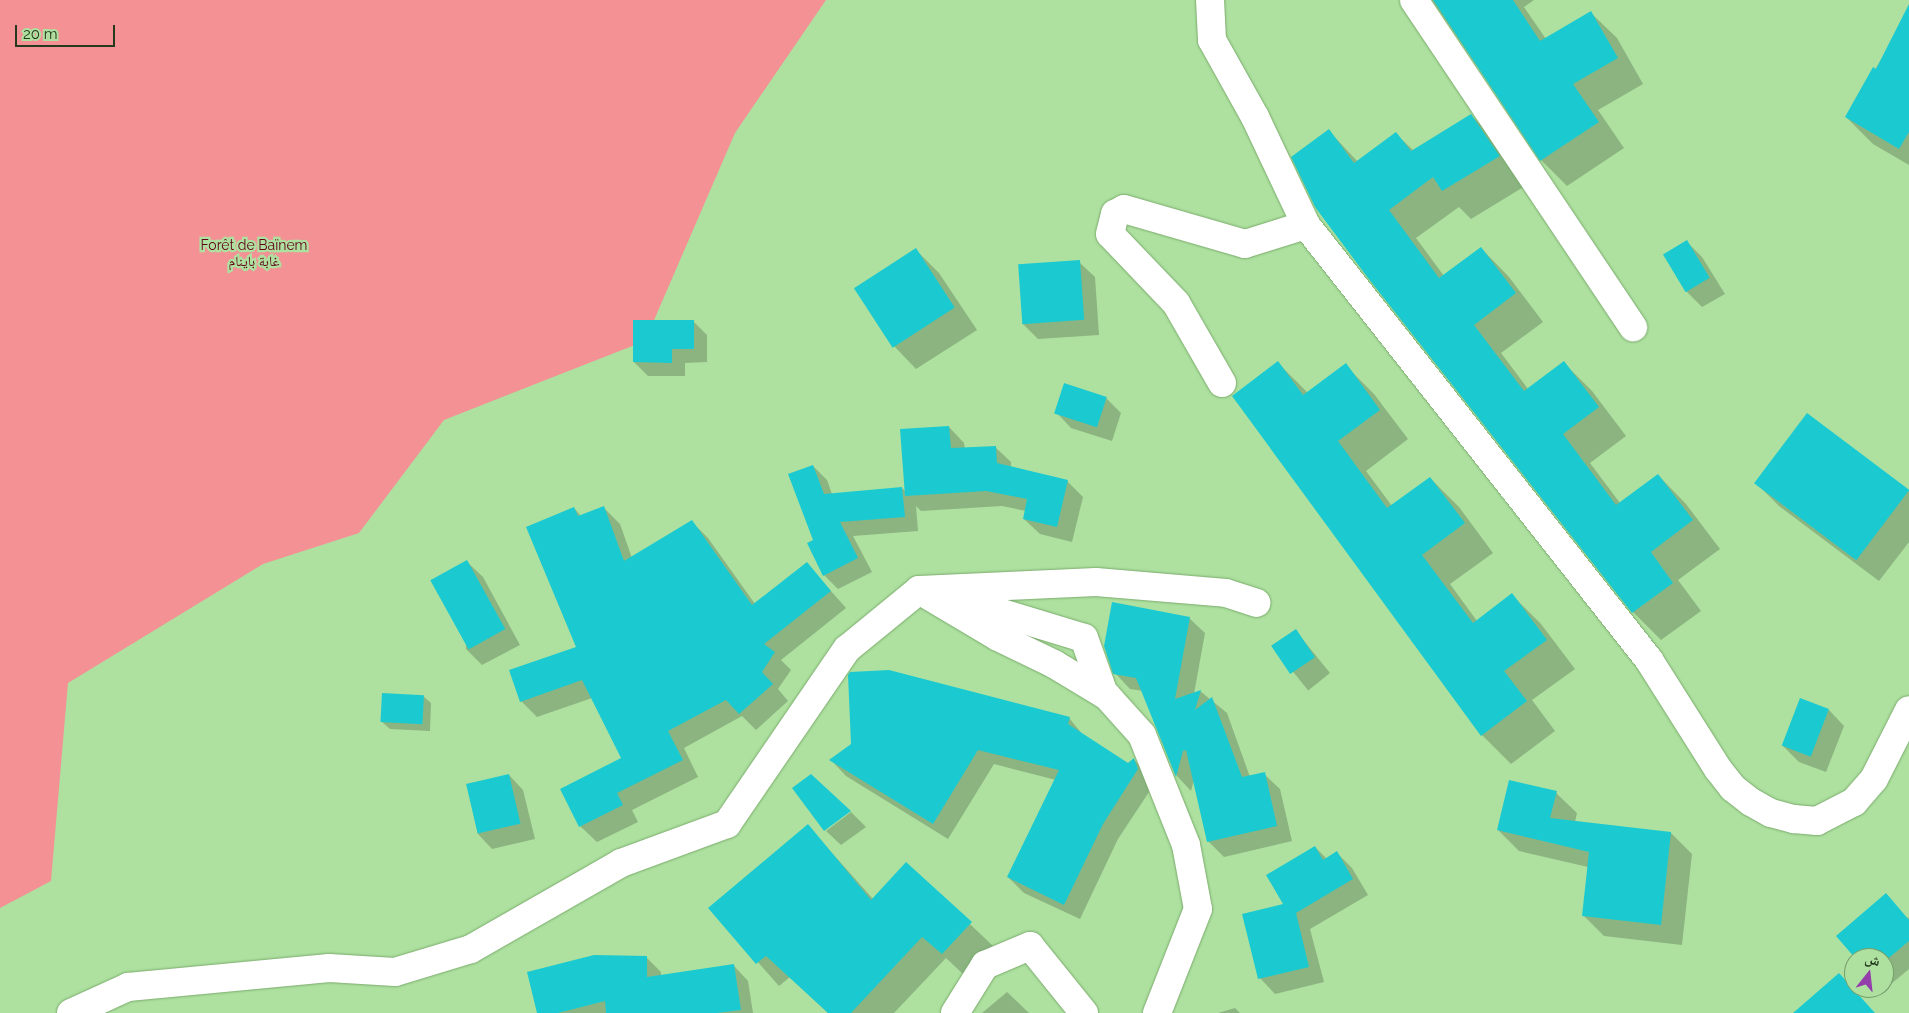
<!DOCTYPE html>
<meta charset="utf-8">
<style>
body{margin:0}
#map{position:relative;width:1909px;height:1013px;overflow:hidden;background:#aee1a0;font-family:Raleway,"Noto Naskh Arabic",sans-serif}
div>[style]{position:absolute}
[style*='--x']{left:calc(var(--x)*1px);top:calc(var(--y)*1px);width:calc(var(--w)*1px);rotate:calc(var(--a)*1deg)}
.green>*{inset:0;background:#f39194}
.shadow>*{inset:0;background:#0003;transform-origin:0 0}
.building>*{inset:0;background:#1bcad0;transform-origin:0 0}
.roads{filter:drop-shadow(0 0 1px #7bab6d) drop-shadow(0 0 1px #7bab6d)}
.street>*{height:28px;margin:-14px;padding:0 14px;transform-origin:14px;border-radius:14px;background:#fff}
span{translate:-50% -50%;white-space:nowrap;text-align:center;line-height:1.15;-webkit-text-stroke:4.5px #aee1a0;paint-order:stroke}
.park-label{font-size:14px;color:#610016}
.north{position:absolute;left:1844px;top:948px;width:50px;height:50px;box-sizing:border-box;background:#aee1a0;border:1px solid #779e6c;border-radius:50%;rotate:16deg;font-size:14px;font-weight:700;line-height:20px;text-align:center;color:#25391f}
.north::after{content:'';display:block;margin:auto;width:18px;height:22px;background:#943eab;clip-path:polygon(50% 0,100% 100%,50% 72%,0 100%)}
.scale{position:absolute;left:15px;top:25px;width:100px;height:22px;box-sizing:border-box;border:2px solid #25391f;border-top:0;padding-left:6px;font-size:15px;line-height:18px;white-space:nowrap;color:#25391f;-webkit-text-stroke:4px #aee1a0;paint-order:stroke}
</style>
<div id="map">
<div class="green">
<i style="clip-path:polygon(0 0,826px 0,735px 133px,645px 341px,444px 420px,359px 533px,263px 564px,68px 683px,51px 881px,0 908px)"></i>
</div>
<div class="shadow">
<i style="clip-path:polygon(1432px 0,1534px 0,1524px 7px,1546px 39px,1591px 13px,1617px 38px,1643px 84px,1598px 110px,1624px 148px,1567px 186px,1541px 160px)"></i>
<i style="clip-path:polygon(1909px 14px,1909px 165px,1873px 144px,1846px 117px)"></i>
<i style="clip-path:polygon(1471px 115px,1499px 144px,1527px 185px,1471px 219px,1459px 207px,1416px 238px,1444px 276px,1481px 248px,1509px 277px,1543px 322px,1501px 353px,1528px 389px,1564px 363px,1592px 391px,1626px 436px,1590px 463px,1620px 503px,1658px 475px,1686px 504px,1720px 549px,1678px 580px,1701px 611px,1661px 640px,1633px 612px,1329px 131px,1358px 162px,1396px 134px,1414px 151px)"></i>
<i style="clip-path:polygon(1687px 242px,1702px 257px,1725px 294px,1702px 307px,1687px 292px)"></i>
<i style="clip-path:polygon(916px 250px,939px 273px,977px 330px,916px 369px,894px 346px)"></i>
<i style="clip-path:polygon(1079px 262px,1095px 277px,1099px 335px,1038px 339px,1022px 323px)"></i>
<i style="clip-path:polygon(693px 321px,707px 335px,707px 362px,685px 363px,685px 376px,648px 376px,634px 362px)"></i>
<i style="clip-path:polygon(1278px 363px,1308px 393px,1345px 365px,1374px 394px,1408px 439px,1366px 471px,1392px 506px,1430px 478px,1459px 507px,1493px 553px,1450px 584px,1477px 621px,1512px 595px,1541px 624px,1575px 669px,1532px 700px,1555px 731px,1511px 764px,1482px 735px)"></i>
<i style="clip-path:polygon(1106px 398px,1121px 413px,1112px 441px,1071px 428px,1056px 412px)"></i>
<i style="clip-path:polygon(1808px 415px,1909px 491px,1909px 542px,1879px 581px,1779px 506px,1756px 483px)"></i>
<i style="clip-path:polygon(949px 427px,964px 443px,965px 449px,995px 447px,1011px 462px,1011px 468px,1067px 481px,1083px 497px,1072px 542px,1040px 534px,1024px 519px,1026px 511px,1002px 506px,921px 511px,916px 506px,918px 531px,853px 536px,872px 572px,838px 589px,824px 575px,808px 544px,815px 540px,813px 466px,827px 480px,832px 494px,902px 488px,906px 492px)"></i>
<i style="clip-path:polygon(574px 508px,581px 516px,604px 508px,620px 524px,632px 558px,691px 521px,708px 538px,755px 604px,807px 564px,846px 608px,781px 660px,791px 670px,778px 689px,788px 701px,756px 730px,742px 716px,684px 748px,698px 777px,632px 810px,638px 822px,597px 842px,580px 826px,623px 759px,592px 698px,537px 717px,521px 701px,577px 647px)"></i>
<i style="clip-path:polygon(467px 562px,483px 577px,520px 645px,482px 665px,466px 649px)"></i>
<i style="clip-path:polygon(1189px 618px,1205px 633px,1194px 694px,1200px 691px,1227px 713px,1250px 777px,1264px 774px,1280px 789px,1292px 841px,1224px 857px,1208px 841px,1194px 780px,1191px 791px,1177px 776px,1143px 691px,1130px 689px,1115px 673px)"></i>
<i style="left:1296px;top:631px;width:54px;height:28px;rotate:51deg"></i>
<i style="clip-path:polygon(423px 696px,431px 703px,430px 731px,390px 729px,382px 722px)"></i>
<i style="clip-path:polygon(1829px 710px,1844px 726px,1826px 772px,1799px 762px,1783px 746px)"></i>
<i style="clip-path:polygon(1069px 718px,1084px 736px,1128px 764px,1134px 760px,1149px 775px,1153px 786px,1118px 839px,1080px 919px,1024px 893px,1008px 877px,1056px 780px,994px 764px,948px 839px,846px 776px,831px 760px)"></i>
<i style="clip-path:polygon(509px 775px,523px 790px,535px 839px,492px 849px,478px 834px,467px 784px)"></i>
<i style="clip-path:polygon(1556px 793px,1577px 813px,1575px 822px,1671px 833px,1692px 854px,1682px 945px,1604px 936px,1583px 915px,1588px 867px,1519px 851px,1498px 830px)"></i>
<i style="clip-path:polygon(851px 812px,866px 827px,841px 845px,826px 831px)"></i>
<i style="clip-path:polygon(808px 826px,873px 899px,907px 864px,993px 946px,965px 976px,946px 958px,894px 1013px,828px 1013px,790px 977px,779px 986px,710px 908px)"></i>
<i style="clip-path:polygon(1315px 847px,1327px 859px,1337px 853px,1352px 868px,1368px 895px,1310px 929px,1324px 982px,1275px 994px,1260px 978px,1285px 904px)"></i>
<i style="clip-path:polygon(1886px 895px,1908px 919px,1909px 916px,1909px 969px,1885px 989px,1884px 958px,1856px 958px)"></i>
<i style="clip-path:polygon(646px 957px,661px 972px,661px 976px,734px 966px,748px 981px,753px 1013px,539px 1013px)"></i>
<i style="clip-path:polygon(1007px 992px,1029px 1013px,982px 1013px)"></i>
<i style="clip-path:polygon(1235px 1008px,1240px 1013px,1218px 1013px)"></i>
</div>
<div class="building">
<i style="clip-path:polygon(1433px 0,1513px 0,1540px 41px,1591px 11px,1618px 58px,1573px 84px,1599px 122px,1540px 161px)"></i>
<i style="clip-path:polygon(1909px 4px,1909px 132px,1899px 149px,1845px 117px,1873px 67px,1876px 69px)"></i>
<i style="clip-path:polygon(1471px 114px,1500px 156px,1442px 191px,1433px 177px,1389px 210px,1439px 278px,1481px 247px,1516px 293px,1474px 325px,1524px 391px,1564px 361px,1599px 407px,1563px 434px,1616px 505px,1658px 474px,1693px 520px,1651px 552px,1673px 583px,1632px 613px,1368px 278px,1315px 207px,1291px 157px,1329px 129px,1354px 163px,1396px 132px,1411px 151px)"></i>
<i style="left:1687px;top:240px;width:44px;height:28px;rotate:59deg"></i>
<i style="left:916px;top:248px;width:71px;height:74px;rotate:57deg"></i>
<i style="left:1080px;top:260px;width:60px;height:62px;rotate:86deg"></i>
<i style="clip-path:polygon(633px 320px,694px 320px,694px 349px,672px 349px,672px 363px,633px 362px)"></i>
<i style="clip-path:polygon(1278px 361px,1303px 395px,1346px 363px,1380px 410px,1338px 441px,1387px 508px,1430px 477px,1465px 523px,1422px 555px,1473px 623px,1512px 593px,1547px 640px,1504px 671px,1527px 701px,1481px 736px,1232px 396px)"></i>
<i style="left:1064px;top:383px;width:45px;height:32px;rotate:18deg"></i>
<i style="left:1807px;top:413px;width:128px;height:88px;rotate:37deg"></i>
<i style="clip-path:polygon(949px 426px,951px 448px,996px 446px,997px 463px,1068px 480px,1057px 527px,1023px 519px,1027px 499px,986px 491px,905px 496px,900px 429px)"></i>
<i style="clip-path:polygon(813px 465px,824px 494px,902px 487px,905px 517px,840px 522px,858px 558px,823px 576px,807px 543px,813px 540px,788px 474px)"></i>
<i style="clip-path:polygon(604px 506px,624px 561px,692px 520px,752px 605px,807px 562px,831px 591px,764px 644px,775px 652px,762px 672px,773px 684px,739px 714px,726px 700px,668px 731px,683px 760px,617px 793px,623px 805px,579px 827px,560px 789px,621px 758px,582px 680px,520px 702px,509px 670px,576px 647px,526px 527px,574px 507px,578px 516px)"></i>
<i style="left:467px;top:560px;width:79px;height:42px;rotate:61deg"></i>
<i style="clip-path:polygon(1112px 602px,1190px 617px,1175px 699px,1201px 690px,1195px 710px,1212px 697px,1242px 777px,1265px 772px,1277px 826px,1207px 842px,1186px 750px,1183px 751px,1176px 777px,1136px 678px,1113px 674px,1104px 646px)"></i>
<i style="left:1296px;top:629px;width:34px;height:30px;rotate:56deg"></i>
<i style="clip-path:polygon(889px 670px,1070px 717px,1068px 724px,1128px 763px,1134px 758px,1138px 769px,1103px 824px,1064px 905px,1007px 877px,1059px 770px,978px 750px,933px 824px,829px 760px,851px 744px,848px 675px,850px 672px)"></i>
<i style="left:382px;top:693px;width:42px;height:29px;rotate:3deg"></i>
<i style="left:1800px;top:698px;width:31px;height:51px;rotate:21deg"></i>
<i style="left:509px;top:774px;width:51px;height:44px;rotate:77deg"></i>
<i style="clip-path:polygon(811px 774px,851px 811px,824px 831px,792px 788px)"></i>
<i style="clip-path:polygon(1509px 780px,1557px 791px,1550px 818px,1671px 832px,1661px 925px,1582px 916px,1589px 852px,1497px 830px)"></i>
<i style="clip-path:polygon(808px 824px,871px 900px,906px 862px,972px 922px,942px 954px,922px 937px,851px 1013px,828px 1013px,766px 956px,756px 964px,708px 908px)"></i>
<i style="clip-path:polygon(1315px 846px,1323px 860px,1337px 851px,1353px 879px,1296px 913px,1309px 967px,1258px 979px,1242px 914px,1283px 904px,1266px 875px)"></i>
<i style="clip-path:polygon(1886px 893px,1909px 920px,1909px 941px,1884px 962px,1884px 958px,1855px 958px,1836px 936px)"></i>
<i style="clip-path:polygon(594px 955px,647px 956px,647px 977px,734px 964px,741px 1010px,717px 1013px,606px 1013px,605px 1001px,558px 1013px,537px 1013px,527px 972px)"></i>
<i style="clip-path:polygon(1839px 973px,1875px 1013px,1793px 1013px)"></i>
</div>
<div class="roads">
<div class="street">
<i style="--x:1210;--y:0;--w:40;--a:87.1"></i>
<i style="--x:1212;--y:40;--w:88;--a:60.8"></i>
<i style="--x:1255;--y:117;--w:119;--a:64.7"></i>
<i style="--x:1414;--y:0;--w:394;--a:56.2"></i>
<i style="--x:1222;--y:383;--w:92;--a:-119.9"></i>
<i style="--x:1176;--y:303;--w:95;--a:-133.7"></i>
<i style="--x:1110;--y:234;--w:21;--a:-76"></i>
<i style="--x:1115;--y:214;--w:10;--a:-29"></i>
<i style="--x:1124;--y:209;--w:126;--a:16.1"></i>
<i style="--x:1245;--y:244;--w:64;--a:-17.3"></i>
<i style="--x:1306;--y:225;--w:554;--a:51.74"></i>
<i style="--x:1649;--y:660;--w:129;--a:57.7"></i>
<i style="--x:1718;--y:769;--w:24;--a:52"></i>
<i style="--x:1733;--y:788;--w:23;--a:38"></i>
<i style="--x:1751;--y:802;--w:23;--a:29"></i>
<i style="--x:1771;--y:813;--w:24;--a:15"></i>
<i style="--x:1794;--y:819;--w:23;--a:5"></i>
<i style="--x:1817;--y:821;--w:42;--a:-27.2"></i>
<i style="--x:1854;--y:802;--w:30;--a:-49"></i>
<i style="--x:1874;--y:779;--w:77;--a:-63.1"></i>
<i style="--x:919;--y:590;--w:177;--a:-2.6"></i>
<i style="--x:1096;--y:582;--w:130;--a:4.8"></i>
<i style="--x:1226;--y:593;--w:32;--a:18"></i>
<i style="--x:949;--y:597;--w:141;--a:16.9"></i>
<i style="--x:1084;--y:638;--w:59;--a:70.3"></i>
<i style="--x:71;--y:1013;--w:63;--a:-24.5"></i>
<i style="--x:128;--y:987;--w:202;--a:-5.4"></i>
<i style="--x:329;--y:968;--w:66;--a:3.5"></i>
<i style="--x:395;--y:972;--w:79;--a:-16.8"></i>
<i style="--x:471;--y:949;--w:173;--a:-29.8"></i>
<i style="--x:621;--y:863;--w:113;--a:-20.2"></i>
<i style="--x:727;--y:824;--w:212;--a:-55.6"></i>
<i style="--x:847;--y:649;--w:93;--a:-39.3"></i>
<i style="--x:919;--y:590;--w:92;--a:30.7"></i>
<i style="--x:998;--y:637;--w:62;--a:25.7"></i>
<i style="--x:1054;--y:664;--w:62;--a:31.1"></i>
<i style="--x:1107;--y:696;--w:52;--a:48.1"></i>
<i style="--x:1142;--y:735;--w:118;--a:68.2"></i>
<i style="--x:1186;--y:845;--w:65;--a:79.4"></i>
<i style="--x:1198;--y:909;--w:112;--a:111.5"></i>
<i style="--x:955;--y:1013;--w:57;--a:-58"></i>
<i style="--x:985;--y:965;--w:49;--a:-22.9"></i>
<i style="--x:1030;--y:946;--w:86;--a:51.1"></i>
</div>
</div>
<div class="park-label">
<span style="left:254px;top:253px">Forêt de Baïnem<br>غابة باينام</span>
</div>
<div class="north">ش</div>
<div class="scale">20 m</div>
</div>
